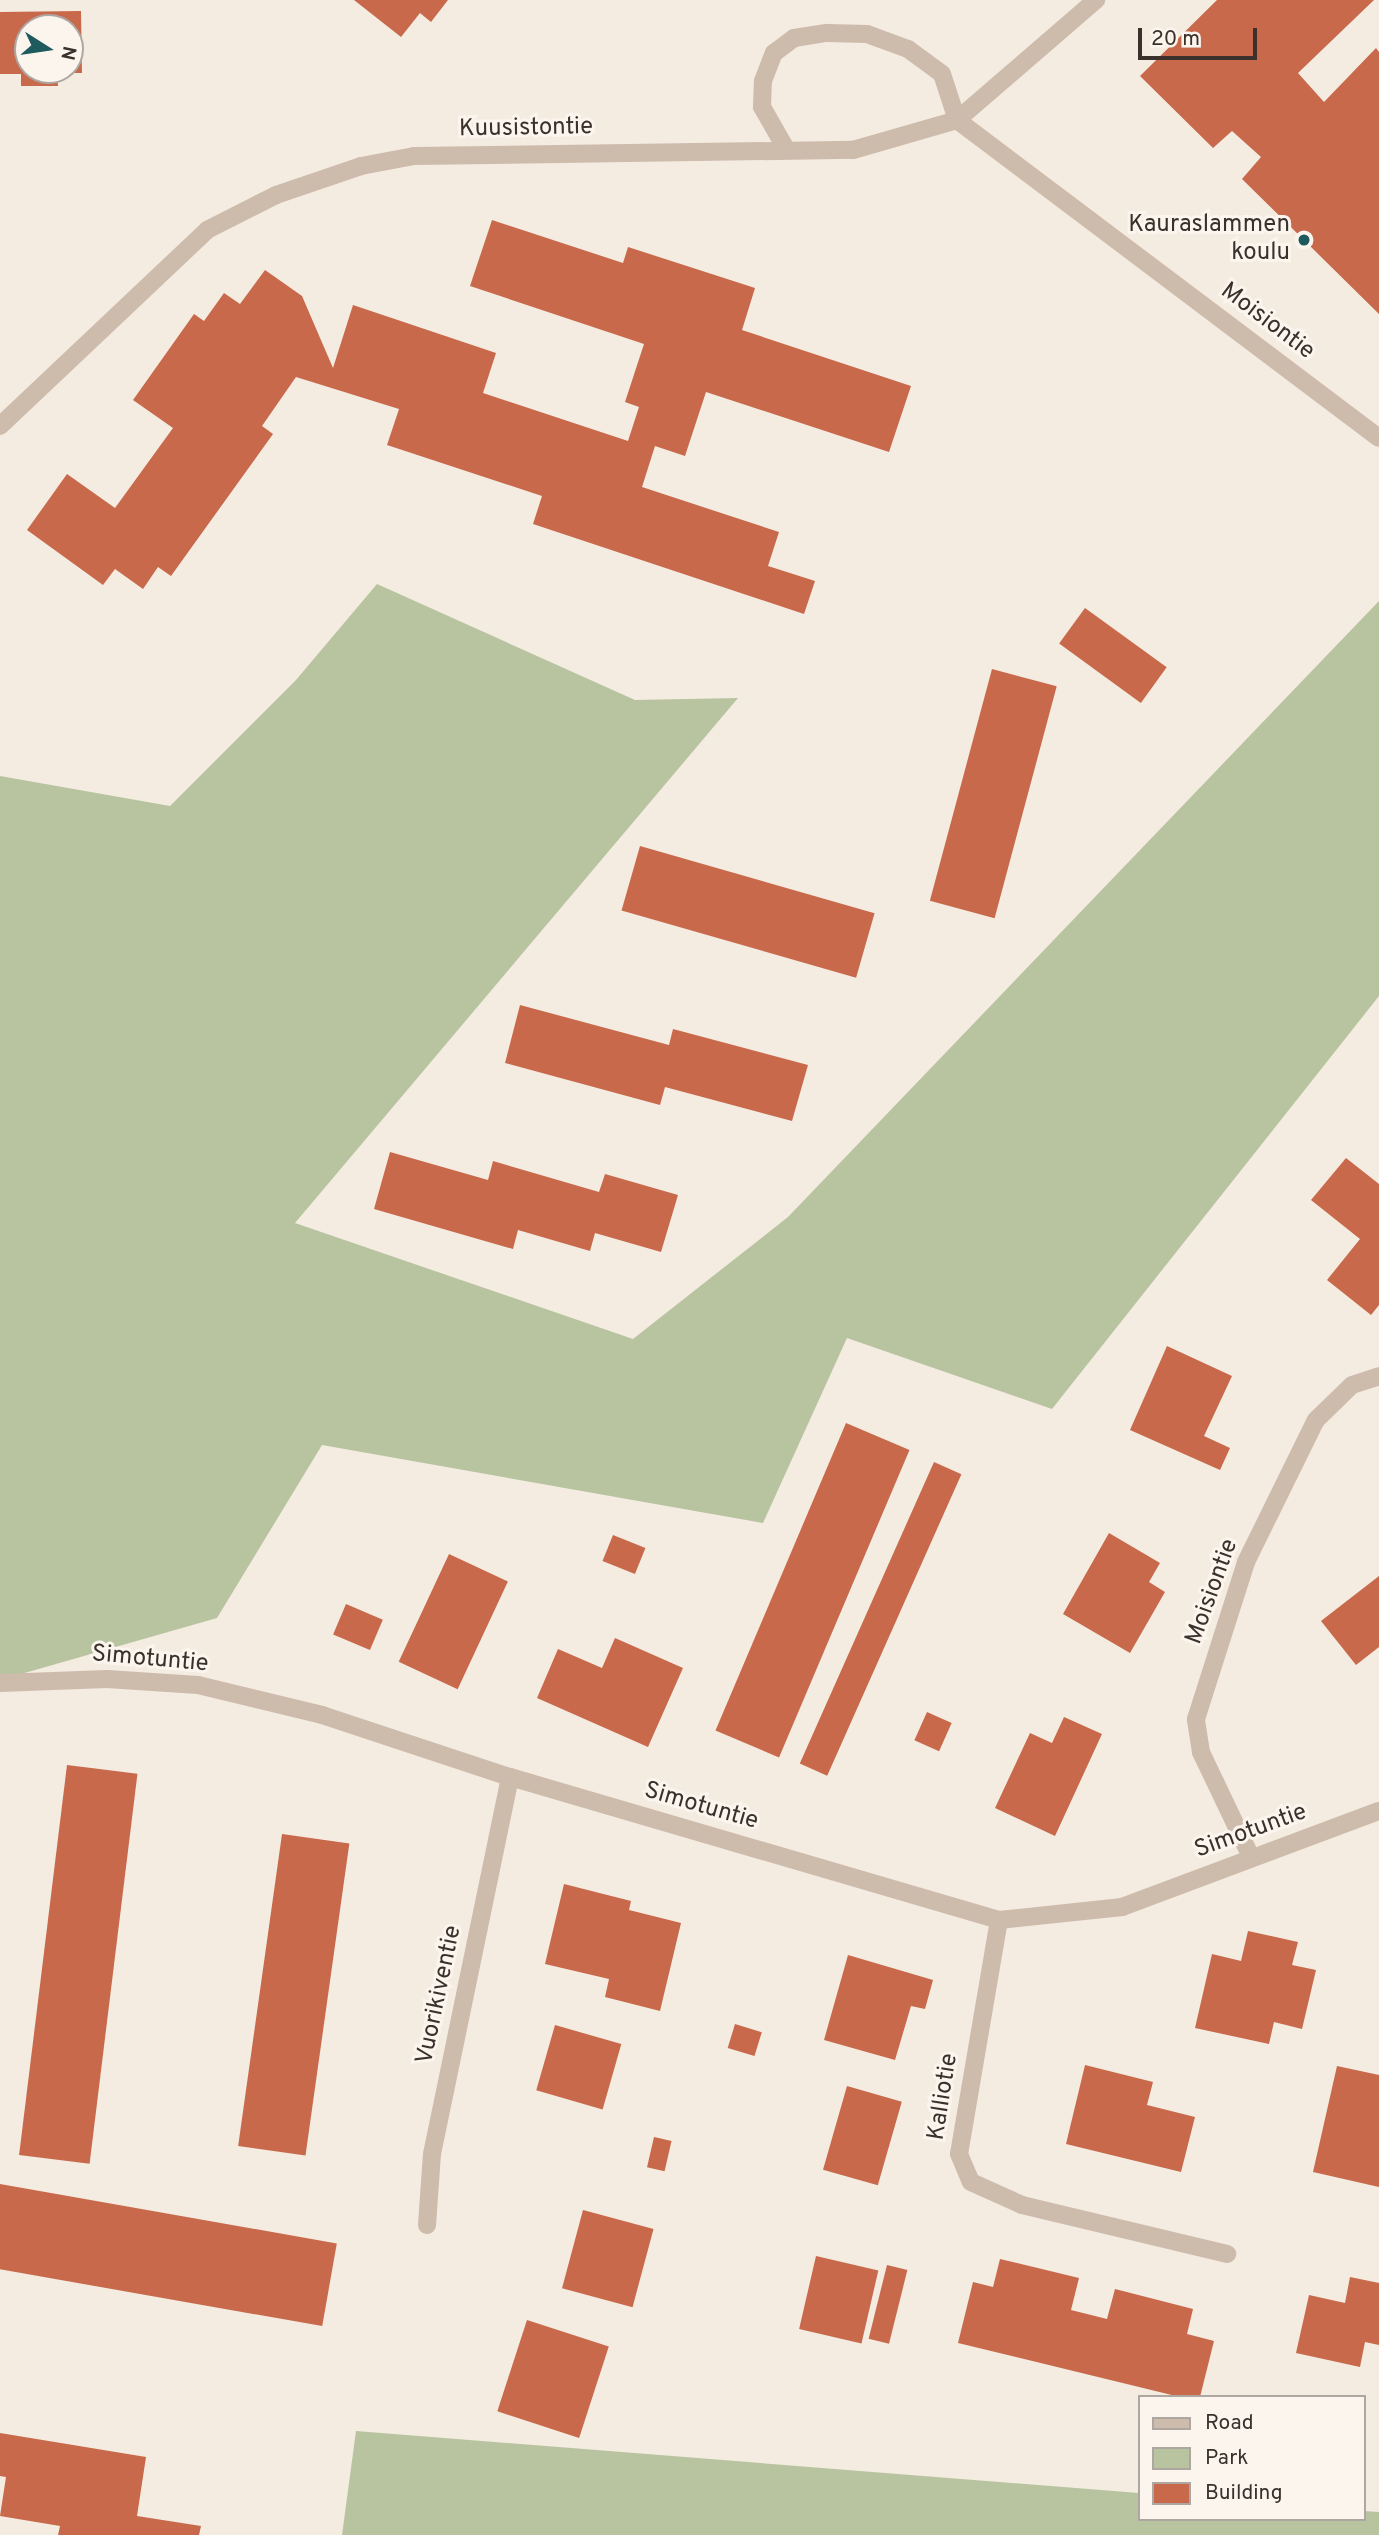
<!DOCTYPE html>
<style>
body{margin:0}
#map{position:relative;width:1379px;height:2535px;overflow:hidden;background:#f4ebe1;font-family:Overpass,sans-serif}
div>[style]{position:absolute}
[style*='--x']{left:calc(var(--x)*1px);top:calc(var(--y)*1px);width:calc(var(--w)*1px);rotate:calc(var(--a)*1deg)}
.green>*{inset:0;background:#b8c4a0}
.building>*{inset:0;background:#c8694b;transform-origin:0 0}
.service>*{height:18px;margin:-9px;padding:0 9px;transform-origin:9px;border-radius:9px;background:#cdbbac}
.minor>*{height:18px;margin:-9px;padding:0 9px;transform-origin:9px;border-radius:9px;background:#cdbbac}
.dots>*{width:19px;height:19px;translate:-50% -50%;box-sizing:border-box;border:4px solid #fbf5ee;border-radius:50%}
span{translate:-50% -50%;white-space:nowrap;text-align:center;line-height:1.15;-webkit-text-stroke:6px #fbf5ee;paint-order:stroke}
.street-label{font-size:24px;color:#3b302b}
.poi-label{font-size:24px;color:#3b302b}
.right{translate:-100% -50%;text-align:right}
.legend{position:absolute;left:1138px;top:2395px;width:228px;height:126px;box-sizing:border-box;background:#fbf5ee;border:2px solid #aea6a0;margin:0;padding:9px 12px;list-style:none;font-size:21px;color:#3b302b}
.legend li{display:flex;align-items:center;gap:14px;height:35px}
.legend b{width:35px;border:2px solid #aea6a0}
.north{position:absolute;left:14px;top:14px;width:70px;height:70px;box-sizing:border-box;background:#fbf5ee;border:2px solid #aea6a0;border-radius:50%;rotate:102deg;font-size:19px;font-weight:700;line-height:28px;text-align:center;color:#3b302b}
.north::after{content:'';display:block;margin:auto;width:24px;height:32px;background:#1f5a5e;clip-path:polygon(50% 0,100% 100%,50% 72%,0 100%)}
.scale{position:absolute;left:1138px;top:28px;width:119px;height:32px;box-sizing:border-box;border:4px solid #3b302b;border-top:0;padding-left:9px;font-size:21px;line-height:24px;white-space:nowrap;color:#3b302b;-webkit-text-stroke:5px #fbf5ee;paint-order:stroke}
</style>
<div id="map">
<div class="green">
<i style="clip-path:polygon(377px 584px,635px 700px,738px 698px,295px 1223px,633px 1339px,788px 1217px,1379px 601px,1379px 996px,1052px 1409px,847px 1338px,763px 1523px,322px 1445px,217px 1618px,0 1680px,0 776px,170px 806px,296px 680px)"></i>
<i style="clip-path:polygon(356px 2431px,1139px 2493px,1139px 2519px,1363px 2519px,1363px 2511px,1379px 2512px,1379px 2535px,342px 2535px)"></i>
</div>
<div class="building">
<i style="clip-path:polygon(354px 0,448px 0,431px 22px,420px 13px,401px 37px)"></i>
<i style="clip-path:polygon(1217px 0,1374px 0,1298px 73px,1324px 102px,1376px 48px,1379px 52px,1379px 314px,1242px 179px,1261px 157px,1232px 131px,1213px 148px,1140px 76px)"></i>
<i style="clip-path:polygon(evenodd,81px 11px,82px 73px,57px 73px,58px 86px,21px 86px,21px 74px,0 74px,0 12px,81px 11px,28px 28px,70px 28px,70px 70px,28px 70px,28px 28px)"></i>
<i style="clip-path:polygon(492px 220px,623px 263px,628px 247px,755px 288px,742px 330px,911px 386px,889px 452px,706px 392px,685px 456px,655px 446px,642px 487px,779px 532px,768px 566px,815px 581px,804px 614px,533px 524px,542px 496px,387px 445px,399px 409px,296px 377px,262px 426px,273px 434px,171px 576px,158px 567px,143px 589px,115px 569px,103px 585px,27px 530px,67px 474px,115px 508px,173px 428px,133px 400px,194px 314px,204px 321px,224px 293px,240px 304px,265px 270px,302px 296px,333px 368px,353px 305px,496px 353px,483px 393px,628px 441px,639px 407px,625px 402px,644px 344px,470px 286px)"></i>
<i style="left:1085px;top:608px;width:101px;height:44px;rotate:36deg"></i>
<i style="left:992px;top:669px;width:67px;height:240px;rotate:15deg"></i>
<i style="left:640px;top:846px;width:244px;height:67px;rotate:16deg"></i>
<i style="clip-path:polygon(520px 1005px,669px 1045px,673px 1029px,808px 1065px,792px 1121px,665px 1087px,660px 1105px,505px 1063px)"></i>
<i style="clip-path:polygon(390px 1152px,488px 1180px,493px 1161px,599px 1192px,605px 1174px,678px 1195px,661px 1252px,595px 1233px,590px 1251px,518px 1230px,513px 1249px,374px 1209px)"></i>
<i style="clip-path:polygon(1346px 1158px,1379px 1184px,1379px 1305px,1371px 1315px,1327px 1280px,1360px 1239px,1311px 1200px)"></i>
<i style="clip-path:polygon(1167px 1346px,1232px 1376px,1204px 1436px,1230px 1448px,1220px 1470px,1130px 1430px)"></i>
<i style="left:846px;top:1423px;width:69px;height:334px;rotate:23deg"></i>
<i style="left:934px;top:1462px;width:30px;height:330px;rotate:24deg"></i>
<i style="clip-path:polygon(1109px 1533px,1160px 1563px,1149px 1582px,1165px 1592px,1130px 1653px,1063px 1614px)"></i>
<i style="left:613px;top:1535px;width:35px;height:28px;rotate:22deg"></i>
<i style="left:449px;top:1554px;width:65px;height:119px;rotate:25deg"></i>
<i style="clip-path:polygon(1379px 1576px,1379px 1647px,1356px 1665px,1321px 1621px)"></i>
<i style="left:346px;top:1604px;width:40px;height:33px;rotate:23deg"></i>
<i style="clip-path:polygon(615px 1638px,683px 1668px,648px 1747px,537px 1698px,558px 1649px,602px 1668px)"></i>
<i style="left:927px;top:1712px;width:27px;height:31px;rotate:24deg"></i>
<i style="clip-path:polygon(1064px 1717px,1102px 1734px,1055px 1836px,995px 1808px,1030px 1733px,1052px 1743px)"></i>
<i style="left:67px;top:1765px;width:71px;height:393px;rotate:7deg"></i>
<i style="left:282px;top:1834px;width:68px;height:315px;rotate:8deg"></i>
<i style="clip-path:polygon(564px 1884px,631px 1901px,629px 1910px,681px 1923px,660px 2011px,605px 1997px,609px 1979px,545px 1964px)"></i>
<i style="clip-path:polygon(1248px 1931px,1298px 1942px,1292px 1965px,1316px 1970px,1302px 2029px,1274px 2022px,1269px 2044px,1195px 2028px,1212px 1954px,1241px 1961px)"></i>
<i style="clip-path:polygon(848px 1955px,933px 1980px,925px 2009px,911px 2006px,895px 2060px,824px 2040px)"></i>
<i style="left:735px;top:2024px;width:28px;height:25px;rotate:17deg"></i>
<i style="left:555px;top:2025px;width:69px;height:68px;rotate:16deg"></i>
<i style="clip-path:polygon(1085px 2065px,1153px 2082px,1147px 2105px,1195px 2117px,1181px 2172px,1066px 2144px)"></i>
<i style="clip-path:polygon(1337px 2066px,1379px 2075px,1379px 2187px,1313px 2172px)"></i>
<i style="left:847px;top:2086px;width:57px;height:87px;rotate:16deg"></i>
<i style="left:654px;top:2137px;width:18px;height:31px;rotate:13deg"></i>
<i style="left:0;top:2184px;width:342px;height:84px;rotate:10deg"></i>
<i style="left:583px;top:2210px;width:73px;height:81px;rotate:15deg"></i>
<i style="left:816px;top:2256px;width:64px;height:75px;rotate:13deg"></i>
<i style="clip-path:polygon(1000px 2259px,1079px 2278px,1071px 2310px,1107px 2319px,1115px 2289px,1193px 2309px,1187px 2334px,1214px 2341px,1200px 2397px,1180px 2397px,958px 2343px,973px 2282px,993px 2287px)"></i>
<i style="left:887px;top:2265px;width:21px;height:76px;rotate:14deg"></i>
<i style="clip-path:polygon(1350px 2277px,1379px 2283px,1379px 2345px,1365px 2342px,1360px 2367px,1296px 2353px,1309px 2295px,1345px 2303px)"></i>
<i style="left:527px;top:2320px;width:86px;height:96px;rotate:18deg"></i>
<i style="clip-path:polygon(0 2433px,146px 2457px,137px 2516px,201px 2526px,199px 2535px,58px 2535px,60px 2526px,0 2516px,6px 2477px,0 2476px)"></i>
</div>
<div class="service">
<i style="--x:786;--y:149;--w:48;--a:-119.7"></i>
<i style="--x:762;--y:107;--w:26;--a:-88"></i>
<i style="--x:763;--y:81;--w:30;--a:-69"></i>
<i style="--x:774;--y:53;--w:25;--a:-37"></i>
<i style="--x:794;--y:38;--w:33;--a:-9"></i>
<i style="--x:827;--y:33;--w:40;--a:1.4"></i>
<i style="--x:867;--y:34;--w:44;--a:20.1"></i>
<i style="--x:908;--y:49;--w:42;--a:36.3"></i>
<i style="--x:942;--y:74;--w:48;--a:71.9"></i>
</div>
<div class="minor">
<i style="--x:957;--y:120;--w:528;--a:37"></i>
<i style="--x:0;--y:426;--w:285;--a:-43.4"></i>
<i style="--x:207;--y:230;--w:77;--a:-26.9"></i>
<i style="--x:276;--y:195;--w:90;--a:-18.8"></i>
<i style="--x:361;--y:166;--w:54;--a:-10.7"></i>
<i style="--x:414;--y:156;--w:439;--a:-0.8"></i>
<i style="--x:853;--y:150;--w:108;--a:-16.1"></i>
<i style="--x:957;--y:120;--w:184;--a:-40.8"></i>
<i style="--x:0;--y:1683;--w:107;--a:-2.1"></i>
<i style="--x:107;--y:1679;--w:91;--a:3.8"></i>
<i style="--x:198;--y:1685;--w:128;--a:13.6"></i>
<i style="--x:322;--y:1715;--w:198;--a:18.3"></i>
<i style="--x:510;--y:1777;--w:509;--a:16.3"></i>
<i style="--x:999;--y:1920;--w:124;--a:-6"></i>
<i style="--x:1122;--y:1907;--w:274;--a:-20.5"></i>
<i style="--x:1251;--y:1857;--w:116;--a:-115.5"></i>
<i style="--x:1201;--y:1752;--w:33;--a:-99"></i>
<i style="--x:1196;--y:1719;--w:165;--a:-72.3"></i>
<i style="--x:1246;--y:1562;--w:158;--a:-63.8"></i>
<i style="--x:1316;--y:1420;--w:50;--a:-44.2"></i>
<i style="--x:1352;--y:1385;--w:28;--a:-18"></i>
<i style="--x:999;--y:1920;--w:237;--a:99.7"></i>
<i style="--x:959;--y:2154;--w:30;--a:67"></i>
<i style="--x:971;--y:2182;--w:56;--a:24.3"></i>
<i style="--x:1022;--y:2205;--w:211;--a:13.4"></i>
<i style="--x:427;--y:2225;--w:71;--a:-86"></i>
<i style="--x:432;--y:2154;--w:385;--a:-78.3"></i>
</div>
<div class="dots">
<i style="left:1304px;top:240px;background:#1f5a5e"></i>
</div>
<div class="street-label">
<span style="left:526px;top:129px;rotate:-1deg">Kuusistontie</span>
<span style="left:1267px;top:322px;rotate:37deg">Moisiontie</span>
<span style="left:1213px;top:1592px;rotate:-70deg">Moisiontie</span>
<span style="left:150px;top:1660px;rotate:5deg">Simotuntie</span>
<span style="left:701px;top:1807px;rotate:16deg">Simotuntie</span>
<span style="left:1251px;top:1832px;rotate:-20deg">Simotuntie</span>
<span style="left:440px;top:1995px;rotate:-78deg">Vuorikiventie</span>
<span style="left:944px;top:2097px;rotate:-81deg">Kalliotie</span>
</div>
<div class="poi-label">
<span class="right" style="left:1290px;top:240px">Kauraslammen<br>koulu</span>
</div>
<ul class="legend">
<li><b style="height:9px;background:#cdbbac"></b>Road</li>
<li><b style="height:19px;background:#b8c4a0"></b>Park</li>
<li><b style="height:19px;background:#c8694b"></b>Building</li>
</ul>
<div class="north">N</div>
<div class="scale">20 m</div>
</div>
